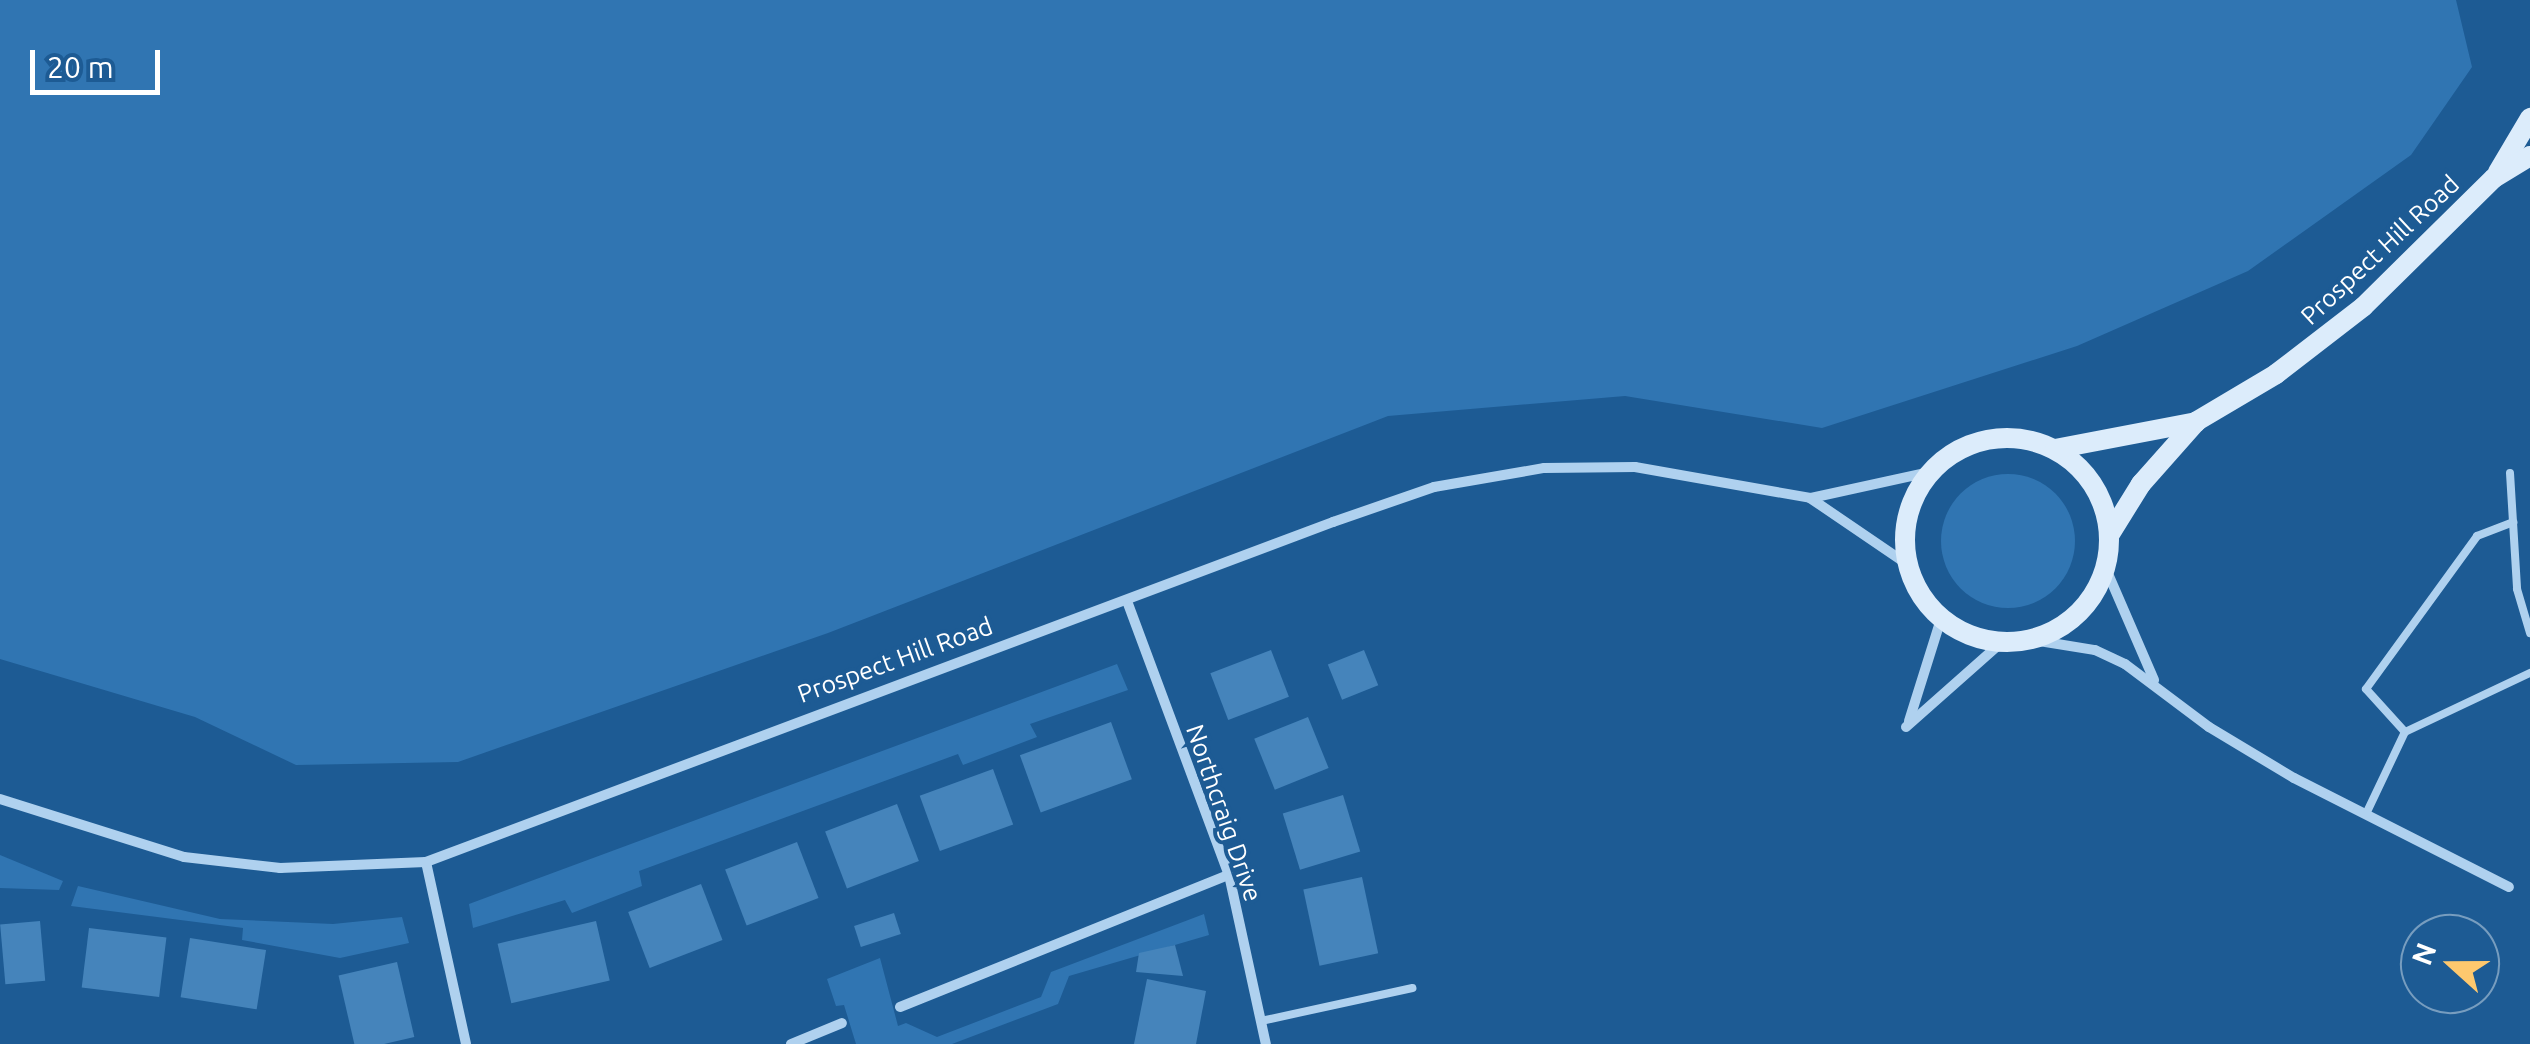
<!DOCTYPE html>
<style>
body{margin:0}
#map{position:relative;width:2530px;height:1044px;overflow:hidden;background:#1d5b94;font-family:Ubuntu,sans-serif}
div>[style]{position:absolute}
[style*='--x']{left:calc(var(--x)*1px);top:calc(var(--y)*1px);width:calc(var(--w)*1px);rotate:calc(var(--a)*1deg)}
.green>*{inset:0;background:#3075b2}
.round{border-radius:50%}
.building>*{inset:0;background:#4584bb;transform-origin:0 0}
.lane>*{height:8px;margin:-4px;padding:0 4px;transform-origin:4px;border-radius:4px;background:#afd1ef}
.street>*{height:10px;margin:-5px;padding:0 5px;transform-origin:5px;border-radius:5px;background:#afd1ef}
.secondary>*{height:20px;margin:-10px;padding:0 10px;transform-origin:10px;border-radius:10px;background:#dcecfb}
.secondary>.ring{margin:-10px;padding:0;box-sizing:content-box;background:none;border:20px solid #dcecfb;border-radius:50%}
span{translate:-50% -50%;white-space:nowrap;text-align:center;line-height:1.15;-webkit-text-stroke:8px #1d5b94;paint-order:stroke}
.street-label{font-size:25px;color:#fff}
.north{position:absolute;left:2400px;top:914px;width:100px;height:100px;box-sizing:border-box;background:#1d5b94;border:2px solid #779dbf;border-radius:50%;rotate:291deg;font-size:28px;font-weight:700;line-height:40px;text-align:center;color:#fff}
.north::after{content:'';display:block;margin:auto;width:35px;height:45px;background:#fec86e;clip-path:polygon(50% 0,100% 100%,50% 72%,0 100%)}
.scale{position:absolute;left:30px;top:50px;width:130px;height:45px;box-sizing:border-box;border:5px solid #fff;border-top:0;padding-left:12px;font-size:30px;line-height:35px;white-space:nowrap;color:#fff;-webkit-text-stroke:8px #1d5b94;paint-order:stroke}
</style>
<div id="map">
<div class="green">
<i style="clip-path:polygon(0 0,2456px 0,2472px 67px,2411px 155px,2248px 271px,2077px 346px,1822px 428px,1625px 396px,1388px 416px,828px 633px,458px 762px,296px 765px,195px 717px,0 659px)"></i>
<i class="round" style="left:1941px;top:474px;width:134px;height:134px"></i>
<i style="clip-path:polygon(1117px 664px,1128px 690px,1030px 724px,1037px 737px,963px 765px,958px 754px,639px 871px,642px 886px,572px 913px,565px 900px,473px 928px,469px 904px)"></i>
<i style="clip-path:polygon(0 855px,63px 881px,59px 890px,0 888px)"></i>
<i style="clip-path:polygon(78px 886px,220px 919px,333px 924px,402px 917px,409px 943px,340px 958px,242px 940px,243px 928px,71px 906px)"></i>
<i style="clip-path:polygon(1204px 914px,1209px 935px,1069px 976px,1058px 1004px,952px 1044px,856px 1044px,844px 1005px,836px 1006px,827px 979px,880px 958px,898px 1026px,906px 1023px,937px 1037px,1041px 997px,1051px 972px)"></i>
</div>
<div class="building">
<i style="left:1271px;top:650px;width:50px;height:65px;rotate:69deg"></i>
<i style="left:1364px;top:650px;width:38px;height:39px;rotate:68deg"></i>
<i style="left:1308px;top:717px;width:55px;height:58px;rotate:68deg"></i>
<i style="left:1111px;top:722px;width:61px;height:97px;rotate:70deg"></i>
<i style="left:993px;top:769px;width:59px;height:78px;rotate:70deg"></i>
<i style="left:1343px;top:795px;width:59px;height:63px;rotate:73deg"></i>
<i style="left:897px;top:804px;width:61px;height:77px;rotate:69deg"></i>
<i style="left:797px;top:842px;width:60px;height:77px;rotate:69deg"></i>
<i style="left:1362px;top:877px;width:78px;height:60px;rotate:78deg"></i>
<i style="left:701px;top:884px;width:60px;height:78px;rotate:69deg"></i>
<i style="left:894px;top:913px;width:22px;height:42px;rotate:72deg"></i>
<i style="left:40px;top:921px;width:60px;height:40px;rotate:85deg"></i>
<i style="left:596px;top:921px;width:61px;height:101px;rotate:77deg"></i>
<i style="left:89px;top:928px;width:78px;height:60px;rotate:7deg"></i>
<i style="left:190px;top:938px;width:77px;height:60px;rotate:9deg"></i>
<i style="clip-path:polygon(1175px 945px,1183px 976px,1136px 972px,1139px 953px)"></i>
<i style="left:397px;top:962px;width:77px;height:60px;rotate:77deg"></i>
<i style="clip-path:polygon(1147px 979px,1206px 991px,1196px 1044px,1134px 1044px)"></i>
</div>
<div class="lane">
<i style="--x:2510;--y:473;--w:116;--a:86.5"></i>
<i style="--x:2517;--y:589;--w:46;--a:73.5"></i>
<i style="--x:2405;--y:732;--w:58;--a:-132.2"></i>
<i style="--x:2366;--y:689;--w:189;--a:-54"></i>
<i style="--x:2477;--y:536;--w:39;--a:-21"></i>
<i style="--x:2366;--y:814;--w:91;--a:-64.6"></i>
<i style="--x:2405;--y:732;--w:138;--a:-25.3"></i>
<i style="--x:1261;--y:1021;--w:155;--a:-12.3"></i>
</div>
<div class="street">
<i style="--x:1811;--y:498;--w:121;--a:-12.4"></i>
<i style="--x:2106;--y:569;--w:121;--a:66.6"></i>
<i style="--x:1127;--y:601;--w:292;--a:69.6"></i>
<i style="--x:1229;--y:875;--w:173;--a:77.7"></i>
<i style="--x:2033;--y:640;--w:63;--a:9.2"></i>
<i style="--x:2095;--y:650;--w:33;--a:25"></i>
<i style="--x:2125;--y:664;--w:105;--a:36.9"></i>
<i style="--x:2209;--y:727;--w:99;--a:31"></i>
<i style="--x:2294;--y:778;--w:241;--a:26.9"></i>
<i style="--x:1909;--y:721;--w:107;--a:-72.6"></i>
<i style="--x:1906;--y:727;--w:127;--a:-41.5"></i>
<i style="--x:0;--y:799;--w:193;--a:17.5"></i>
<i style="--x:184;--y:857;--w:97;--a:6.5"></i>
<i style="--x:280;--y:868;--w:146;--a:-2.4"></i>
<i style="--x:426;--y:862;--w:969;--a:-20.55"></i>
<i style="--x:1333;--y:522;--w:107;--a:-19.1"></i>
<i style="--x:1434;--y:487;--w:112;--a:-9.8"></i>
<i style="--x:1544;--y:468;--w:91;--a:-0.6"></i>
<i style="--x:1635;--y:467;--w:178;--a:10"></i>
<i style="--x:1810;--y:498;--w:117;--a:34.2"></i>
<i style="--x:426;--y:862;--w:186;--a:77.6"></i>
<i style="--x:900;--y:1007;--w:354;--a:-21.9"></i>
<i style="--x:791;--y:1044;--w:55;--a:-22.4"></i>
</div>
<div class="secondary">
<i style="--x:2498;--y:172;--w:63;--a:-59.3"></i>
<i class="ring" style="left:1905px;top:438px;width:184px;height:184px"></i>
<i style="--x:2055;--y:449;--w:144;--a:-10.8"></i>
<i style="--x:2110;--y:534;--w:59;--a:-58.2"></i>
<i style="--x:2141;--y:484;--w:84;--a:-48.4"></i>
<i style="--x:2197;--y:421;--w:92;--a:-30.7"></i>
<i style="--x:2276;--y:374;--w:110;--a:-37.6"></i>
<i style="--x:2363;--y:307;--w:184;--a:-44.6"></i>
<i style="--x:2494;--y:178;--w:42;--a:-31.4"></i>
</div>
<div class="street-label">
<span style="left:2380px;top:250px;rotate:-43deg">Prospect Hill Road</span>
<span style="left:895px;top:660px;rotate:-20deg">Prospect Hill Road</span>
<span style="left:1224px;top:813px;rotate:71deg">Northcraig Drive</span>
</div>
<div class="north">N</div>
<div class="scale">20 m</div>
</div>
